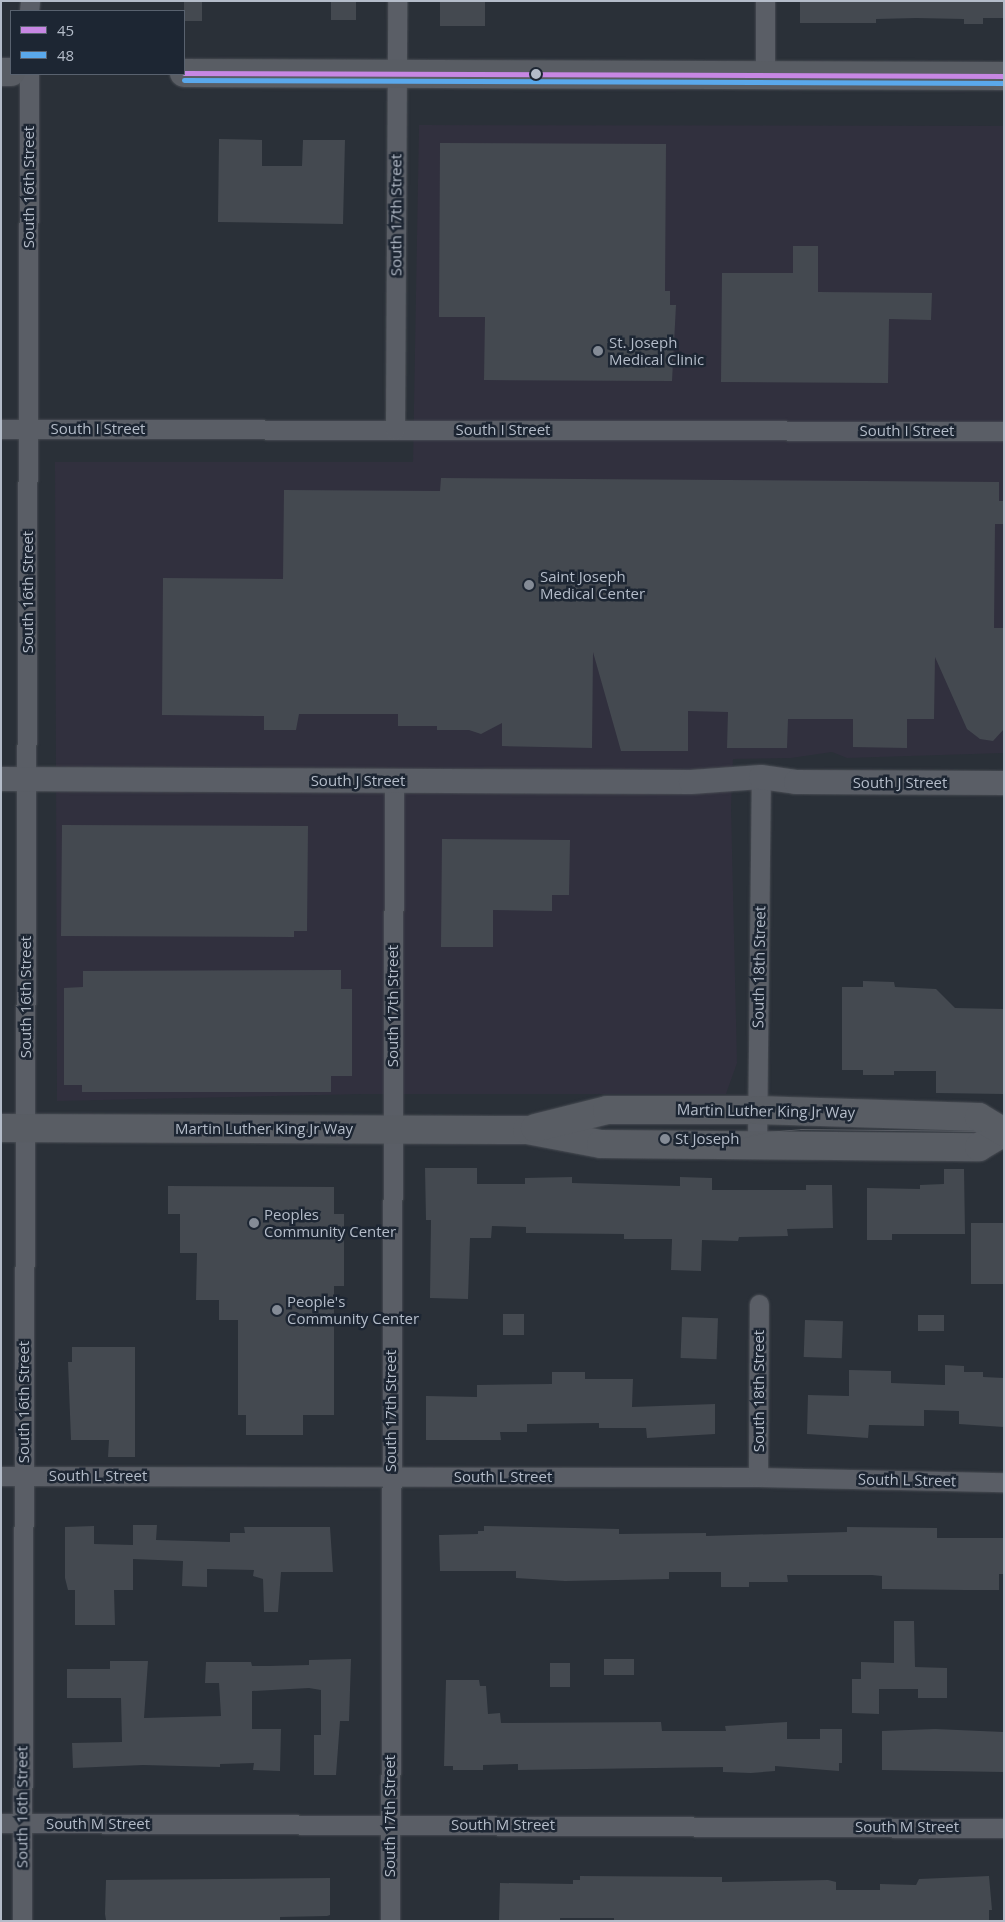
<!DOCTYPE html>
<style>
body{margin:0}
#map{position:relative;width:1005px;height:1922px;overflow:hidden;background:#2a3038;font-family:"Open Sans",sans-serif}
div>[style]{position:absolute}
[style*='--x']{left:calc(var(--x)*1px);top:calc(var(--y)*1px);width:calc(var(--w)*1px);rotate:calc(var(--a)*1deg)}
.medical>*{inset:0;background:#31303e}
.building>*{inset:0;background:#444950;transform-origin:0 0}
.roads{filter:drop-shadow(0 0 1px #484c53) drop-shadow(0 0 1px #484c53)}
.minor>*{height:19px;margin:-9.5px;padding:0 9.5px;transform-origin:9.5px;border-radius:9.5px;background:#5a5e66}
.tertiary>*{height:24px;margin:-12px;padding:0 12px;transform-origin:12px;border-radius:12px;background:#5a5e66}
.secondary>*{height:28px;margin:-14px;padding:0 14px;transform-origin:14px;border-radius:14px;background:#595d64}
.tram>*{height:1px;margin:-0.5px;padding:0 0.5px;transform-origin:0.5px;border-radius:0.5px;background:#595d64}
.bus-1>*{height:5px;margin:-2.5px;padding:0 2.5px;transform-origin:2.5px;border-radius:2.5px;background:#c787e3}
.bus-2>*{height:5px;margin:-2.5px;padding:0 2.5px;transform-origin:2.5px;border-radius:2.5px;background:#5aa8eb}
.dots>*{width:14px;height:14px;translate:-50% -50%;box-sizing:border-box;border:2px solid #1d2633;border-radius:50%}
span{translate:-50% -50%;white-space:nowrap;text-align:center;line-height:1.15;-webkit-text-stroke:5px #1d2633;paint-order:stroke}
.street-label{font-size:15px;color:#b4bcc9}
.poi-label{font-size:15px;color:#b4bcc9}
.left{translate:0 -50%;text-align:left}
.frame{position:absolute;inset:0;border:2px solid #b4bcc9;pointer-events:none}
.legend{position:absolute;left:10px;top:10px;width:175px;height:65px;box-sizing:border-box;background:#1d2633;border:1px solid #59626f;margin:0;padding:6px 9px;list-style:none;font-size:15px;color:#b4bcc9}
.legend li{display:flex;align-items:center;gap:10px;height:25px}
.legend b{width:25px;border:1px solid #59626f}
</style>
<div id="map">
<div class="medical">
<i style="clip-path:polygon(419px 125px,1004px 126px,1004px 753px,847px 758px,832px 752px,791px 758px,733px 759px,731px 807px,737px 1063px,726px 1094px,362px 1094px,57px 1101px,55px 462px,413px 462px)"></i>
</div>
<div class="building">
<i style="left:184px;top:1px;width:18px;height:20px"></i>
<i style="left:331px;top:1px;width:25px;height:19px"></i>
<i style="left:440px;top:1px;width:45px;height:25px"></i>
<i style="clip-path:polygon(800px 1px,1004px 1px,1004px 18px,983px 18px,983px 24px,964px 24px,964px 19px,916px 18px,876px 19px,876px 23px,800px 23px)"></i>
<i style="clip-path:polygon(219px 139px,262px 140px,262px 166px,302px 166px,303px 140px,345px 140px,343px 224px,218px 222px)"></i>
<i style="clip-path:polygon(440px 143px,666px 144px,665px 291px,670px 291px,670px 305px,676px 305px,672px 381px,484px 380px,485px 317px,439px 317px)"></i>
<i style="clip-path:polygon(793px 246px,818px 246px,818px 292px,932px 293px,931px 320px,889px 319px,888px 383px,721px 382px,722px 273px,793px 273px)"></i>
<i style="clip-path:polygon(441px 478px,999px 482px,999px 501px,1004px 501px,1004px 524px,995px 524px,994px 628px,1004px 628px,1004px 729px,993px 741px,980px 739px,967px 729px,935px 657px,934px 719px,907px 719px,907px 748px,853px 747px,853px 719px,788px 719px,787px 748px,727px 748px,728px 712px,688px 711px,688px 751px,621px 751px,593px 652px,592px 748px,502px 746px,502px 723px,481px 734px,469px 730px,437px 730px,437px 726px,398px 726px,398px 714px,299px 714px,296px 730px,264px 730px,264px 716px,162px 715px,163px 578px,283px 579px,284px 490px,440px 491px)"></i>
<i style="clip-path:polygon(62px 825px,308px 826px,307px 931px,294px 931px,294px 937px,61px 936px)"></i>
<i style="clip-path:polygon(442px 839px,570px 840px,569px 895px,552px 895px,552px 911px,493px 910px,493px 947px,441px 947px)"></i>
<i style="clip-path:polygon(341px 970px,341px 989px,352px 989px,352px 1076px,331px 1076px,331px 1092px,82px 1092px,82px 1085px,64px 1085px,64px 988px,83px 987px,83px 971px)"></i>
<i style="clip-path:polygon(863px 981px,894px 982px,895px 987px,936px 989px,955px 1008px,1004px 1009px,1004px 1094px,936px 1093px,936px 1071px,894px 1071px,894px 1075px,863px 1075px,863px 1070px,842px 1070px,842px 987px,863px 987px)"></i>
<i style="clip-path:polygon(425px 1168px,477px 1168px,477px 1184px,525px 1184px,525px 1178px,572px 1177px,572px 1183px,680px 1186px,680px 1177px,712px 1178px,712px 1190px,806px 1190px,806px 1185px,832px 1185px,833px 1228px,787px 1229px,788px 1236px,739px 1237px,738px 1241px,702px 1240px,701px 1271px,671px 1270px,672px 1239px,624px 1239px,624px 1234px,526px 1233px,526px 1227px,492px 1226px,491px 1238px,470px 1238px,468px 1299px,430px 1298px,431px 1220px,426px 1220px)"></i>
<i style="clip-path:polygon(944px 1169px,964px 1169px,965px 1234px,892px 1234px,892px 1240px,867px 1240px,867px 1188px,920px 1189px,920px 1185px,944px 1184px)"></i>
<i style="clip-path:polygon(168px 1186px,334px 1187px,334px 1214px,344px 1214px,344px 1286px,334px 1286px,334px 1415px,303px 1415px,303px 1435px,246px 1435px,246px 1415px,238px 1415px,238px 1320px,219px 1320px,219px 1300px,196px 1300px,197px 1253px,180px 1253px,180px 1214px,168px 1214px)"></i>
<i style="left:971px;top:1223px;width:33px;height:61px"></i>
<i style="left:503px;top:1314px;width:21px;height:21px"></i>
<i style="left:918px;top:1315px;width:26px;height:16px"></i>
<i style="left:682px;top:1317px;width:36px;height:41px;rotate:2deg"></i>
<i style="left:805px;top:1320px;width:38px;height:37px;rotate:2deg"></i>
<i style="clip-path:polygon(72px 1347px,135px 1347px,135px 1457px,108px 1457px,109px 1440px,71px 1440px,68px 1362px,72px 1362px)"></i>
<i style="clip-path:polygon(945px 1365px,964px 1366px,964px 1372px,983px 1372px,983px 1377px,1004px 1378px,1004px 1427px,959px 1424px,959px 1411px,924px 1410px,924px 1426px,869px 1425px,868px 1438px,807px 1434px,808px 1395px,849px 1396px,849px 1370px,891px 1371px,891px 1383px,945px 1385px)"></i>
<i style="clip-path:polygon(552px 1372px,585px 1372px,585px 1379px,633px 1379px,632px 1407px,715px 1404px,715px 1434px,647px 1438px,646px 1428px,599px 1428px,599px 1423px,527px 1424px,527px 1432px,500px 1432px,501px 1440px,426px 1440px,426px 1396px,477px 1397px,477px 1385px,552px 1384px)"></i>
<i style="clip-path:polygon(133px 1525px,157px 1525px,156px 1540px,230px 1542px,230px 1533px,245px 1533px,244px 1527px,330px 1527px,333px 1572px,281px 1572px,278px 1612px,264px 1612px,263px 1579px,253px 1576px,254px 1570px,207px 1569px,207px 1587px,182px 1586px,183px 1561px,133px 1559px,133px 1590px,114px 1590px,115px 1625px,75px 1625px,75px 1590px,68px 1590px,65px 1578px,65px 1527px,94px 1526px,94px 1544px,133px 1545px)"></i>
<i style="clip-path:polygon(484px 1526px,619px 1529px,619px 1534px,706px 1533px,706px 1536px,847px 1532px,847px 1527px,937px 1528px,937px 1538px,1004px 1538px,1004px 1574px,999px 1574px,999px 1590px,966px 1590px,882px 1589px,882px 1576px,872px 1575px,787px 1575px,788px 1582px,749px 1582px,749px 1587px,721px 1587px,721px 1572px,669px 1572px,669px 1579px,565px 1581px,516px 1578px,516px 1571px,440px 1571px,439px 1535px,478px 1534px,478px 1531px,484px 1531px)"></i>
<i style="clip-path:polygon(894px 1621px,914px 1621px,915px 1667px,947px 1668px,947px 1698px,918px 1698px,918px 1689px,879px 1689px,879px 1714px,852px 1713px,852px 1679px,861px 1679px,861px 1662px,894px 1663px)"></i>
<i style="clip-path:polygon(351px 1659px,349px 1721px,340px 1721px,336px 1775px,314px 1775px,314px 1735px,321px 1735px,321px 1690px,309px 1688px,252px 1691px,252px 1729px,281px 1729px,280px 1771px,253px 1770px,254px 1763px,220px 1764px,220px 1767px,143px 1765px,73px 1768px,72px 1743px,122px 1742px,121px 1698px,67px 1698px,67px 1669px,110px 1669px,110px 1661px,148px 1661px,144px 1718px,221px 1716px,219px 1683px,205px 1683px,206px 1662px,251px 1662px,252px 1666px,269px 1666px,309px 1665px,309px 1660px)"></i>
<i style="left:634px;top:1659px;width:16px;height:30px;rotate:90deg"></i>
<i style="left:570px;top:1663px;width:24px;height:20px;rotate:90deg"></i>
<i style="clip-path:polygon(446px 1680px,479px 1680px,480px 1686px,486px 1686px,488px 1714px,500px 1713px,501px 1723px,661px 1722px,662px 1731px,726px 1731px,725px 1726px,787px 1722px,787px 1739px,820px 1739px,820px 1729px,842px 1729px,842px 1763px,839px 1763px,839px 1771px,775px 1766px,775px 1771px,751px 1773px,723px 1772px,723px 1767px,518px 1770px,518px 1764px,483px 1765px,483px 1770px,453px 1770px,453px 1766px,444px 1766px)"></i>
<i style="clip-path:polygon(935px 1729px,1004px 1732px,1004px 1772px,882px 1770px,882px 1731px)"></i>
<i style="clip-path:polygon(580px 1876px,722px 1877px,722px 1882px,828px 1880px,836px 1882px,836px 1890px,880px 1890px,880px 1884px,916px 1885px,919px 1879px,989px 1876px,992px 1910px,989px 1910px,989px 1921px,614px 1921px,614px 1918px,560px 1918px,560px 1921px,499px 1921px,500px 1883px,573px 1884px,573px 1880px,580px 1880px)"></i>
<i style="clip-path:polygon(330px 1878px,330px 1915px,327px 1916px,280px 1917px,280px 1921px,124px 1921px,106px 1920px,105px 1914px,106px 1880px)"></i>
</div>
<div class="roads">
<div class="minor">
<i style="--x:29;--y:11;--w:10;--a:-84"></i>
<i style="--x:765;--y:75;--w:74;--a:-90"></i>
<i style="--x:1;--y:429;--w:1003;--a:0.11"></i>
<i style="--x:395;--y:430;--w:429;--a:-89.7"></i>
<i style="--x:757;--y:1145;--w:357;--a:-89.4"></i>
<i style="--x:1;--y:1476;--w:757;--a:0.08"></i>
<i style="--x:758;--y:1477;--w:246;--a:1.2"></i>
<i style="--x:758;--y:1477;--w:173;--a:-89.7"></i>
<i style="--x:1;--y:1823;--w:1003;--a:0.29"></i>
<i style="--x:22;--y:1921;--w:1847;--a:-89.78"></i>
<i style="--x:390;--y:1921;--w:1140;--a:-89.8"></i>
</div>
<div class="tertiary">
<i style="--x:1;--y:779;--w:690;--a:0.25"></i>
<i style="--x:691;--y:782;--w:70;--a:-4.1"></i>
<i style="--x:761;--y:777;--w:35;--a:8"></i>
<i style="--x:796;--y:782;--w:208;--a:0.3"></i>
</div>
<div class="secondary">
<i style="--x:1;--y:72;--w:10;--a:0"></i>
<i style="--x:184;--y:73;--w:820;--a:0.21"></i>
<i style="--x:1;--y:1128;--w:526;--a:0.22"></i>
<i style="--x:527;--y:1130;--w:75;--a:10.7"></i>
<i style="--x:601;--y:1144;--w:378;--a:0.5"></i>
<i style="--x:979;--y:1147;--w:29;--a:-31"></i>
<i style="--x:535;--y:1128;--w:74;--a:-14"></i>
<i style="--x:607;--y:1110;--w:150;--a:0"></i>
<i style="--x:757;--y:1110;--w:222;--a:1.8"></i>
<i style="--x:979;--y:1117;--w:29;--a:31"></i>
</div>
</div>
<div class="tram">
<i style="--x:665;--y:1119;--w:113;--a:0.5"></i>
<i style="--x:778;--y:1120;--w:28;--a:10"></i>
<i style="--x:665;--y:1139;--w:71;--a:0"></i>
<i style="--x:736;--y:1139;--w:32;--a:-13"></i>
<i style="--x:767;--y:1132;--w:33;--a:-5"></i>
<i style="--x:800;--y:1129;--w:185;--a:0.6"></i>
</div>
<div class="bus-1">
<i style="--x:184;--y:73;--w:820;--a:0.21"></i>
</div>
<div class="bus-2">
<i style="--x:184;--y:80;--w:820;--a:0.21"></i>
</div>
<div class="dots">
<i style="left:536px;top:74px;background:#b4bcc9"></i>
<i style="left:598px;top:351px;background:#848b96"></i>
<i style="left:529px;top:585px;background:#848b96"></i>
<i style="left:665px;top:1139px;background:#848b96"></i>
<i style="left:254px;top:1223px;background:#848b96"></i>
<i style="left:277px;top:1310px;background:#848b96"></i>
</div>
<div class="street-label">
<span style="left:29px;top:187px;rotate:-90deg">South 16th Street</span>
<span style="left:396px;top:215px;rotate:-90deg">South 17th Street</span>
<span style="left:98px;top:429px">South I Street</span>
<span style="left:503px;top:430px">South I Street</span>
<span style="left:907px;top:431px">South I Street</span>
<span style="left:28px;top:592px;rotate:-90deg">South 16th Street</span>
<span style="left:358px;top:781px">South J Street</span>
<span style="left:900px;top:783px">South J Street</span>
<span style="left:759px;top:967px;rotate:-89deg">South 18th Street</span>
<span style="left:26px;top:997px;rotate:-90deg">South 16th Street</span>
<span style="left:393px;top:1006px;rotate:-90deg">South 17th Street</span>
<span style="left:766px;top:1111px;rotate:1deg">Martin Luther King Jr Way</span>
<span style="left:264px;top:1129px">Martin Luther King Jr Way</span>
<span style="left:759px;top:1391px;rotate:-90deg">South 18th Street</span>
<span style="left:24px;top:1402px;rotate:-90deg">South 16th Street</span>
<span style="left:391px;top:1411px;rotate:-90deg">South 17th Street</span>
<span style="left:98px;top:1476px">South L Street</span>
<span style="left:503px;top:1477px">South L Street</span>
<span style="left:907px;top:1480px;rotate:1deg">South L Street</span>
<span style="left:22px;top:1807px;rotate:-90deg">South 16th Street</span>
<span style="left:390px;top:1816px;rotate:-90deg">South 17th Street</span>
<span style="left:98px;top:1824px">South M Street</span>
<span style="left:503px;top:1825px">South M Street</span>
<span style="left:907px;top:1827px">South M Street</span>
</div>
<div class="poi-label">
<span class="left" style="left:609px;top:351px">St. Joseph<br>Medical Clinic</span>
<span class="left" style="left:540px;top:585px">Saint Joseph<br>Medical Center</span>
<span class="left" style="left:675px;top:1139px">St Joseph</span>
<span class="left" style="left:264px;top:1223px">Peoples<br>Community Center</span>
<span class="left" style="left:287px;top:1310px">People's<br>Community Center</span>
</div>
<div class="frame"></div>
<ul class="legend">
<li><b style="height:6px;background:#c787e3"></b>45</li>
<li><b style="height:6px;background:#5aa8eb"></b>48</li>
</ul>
</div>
